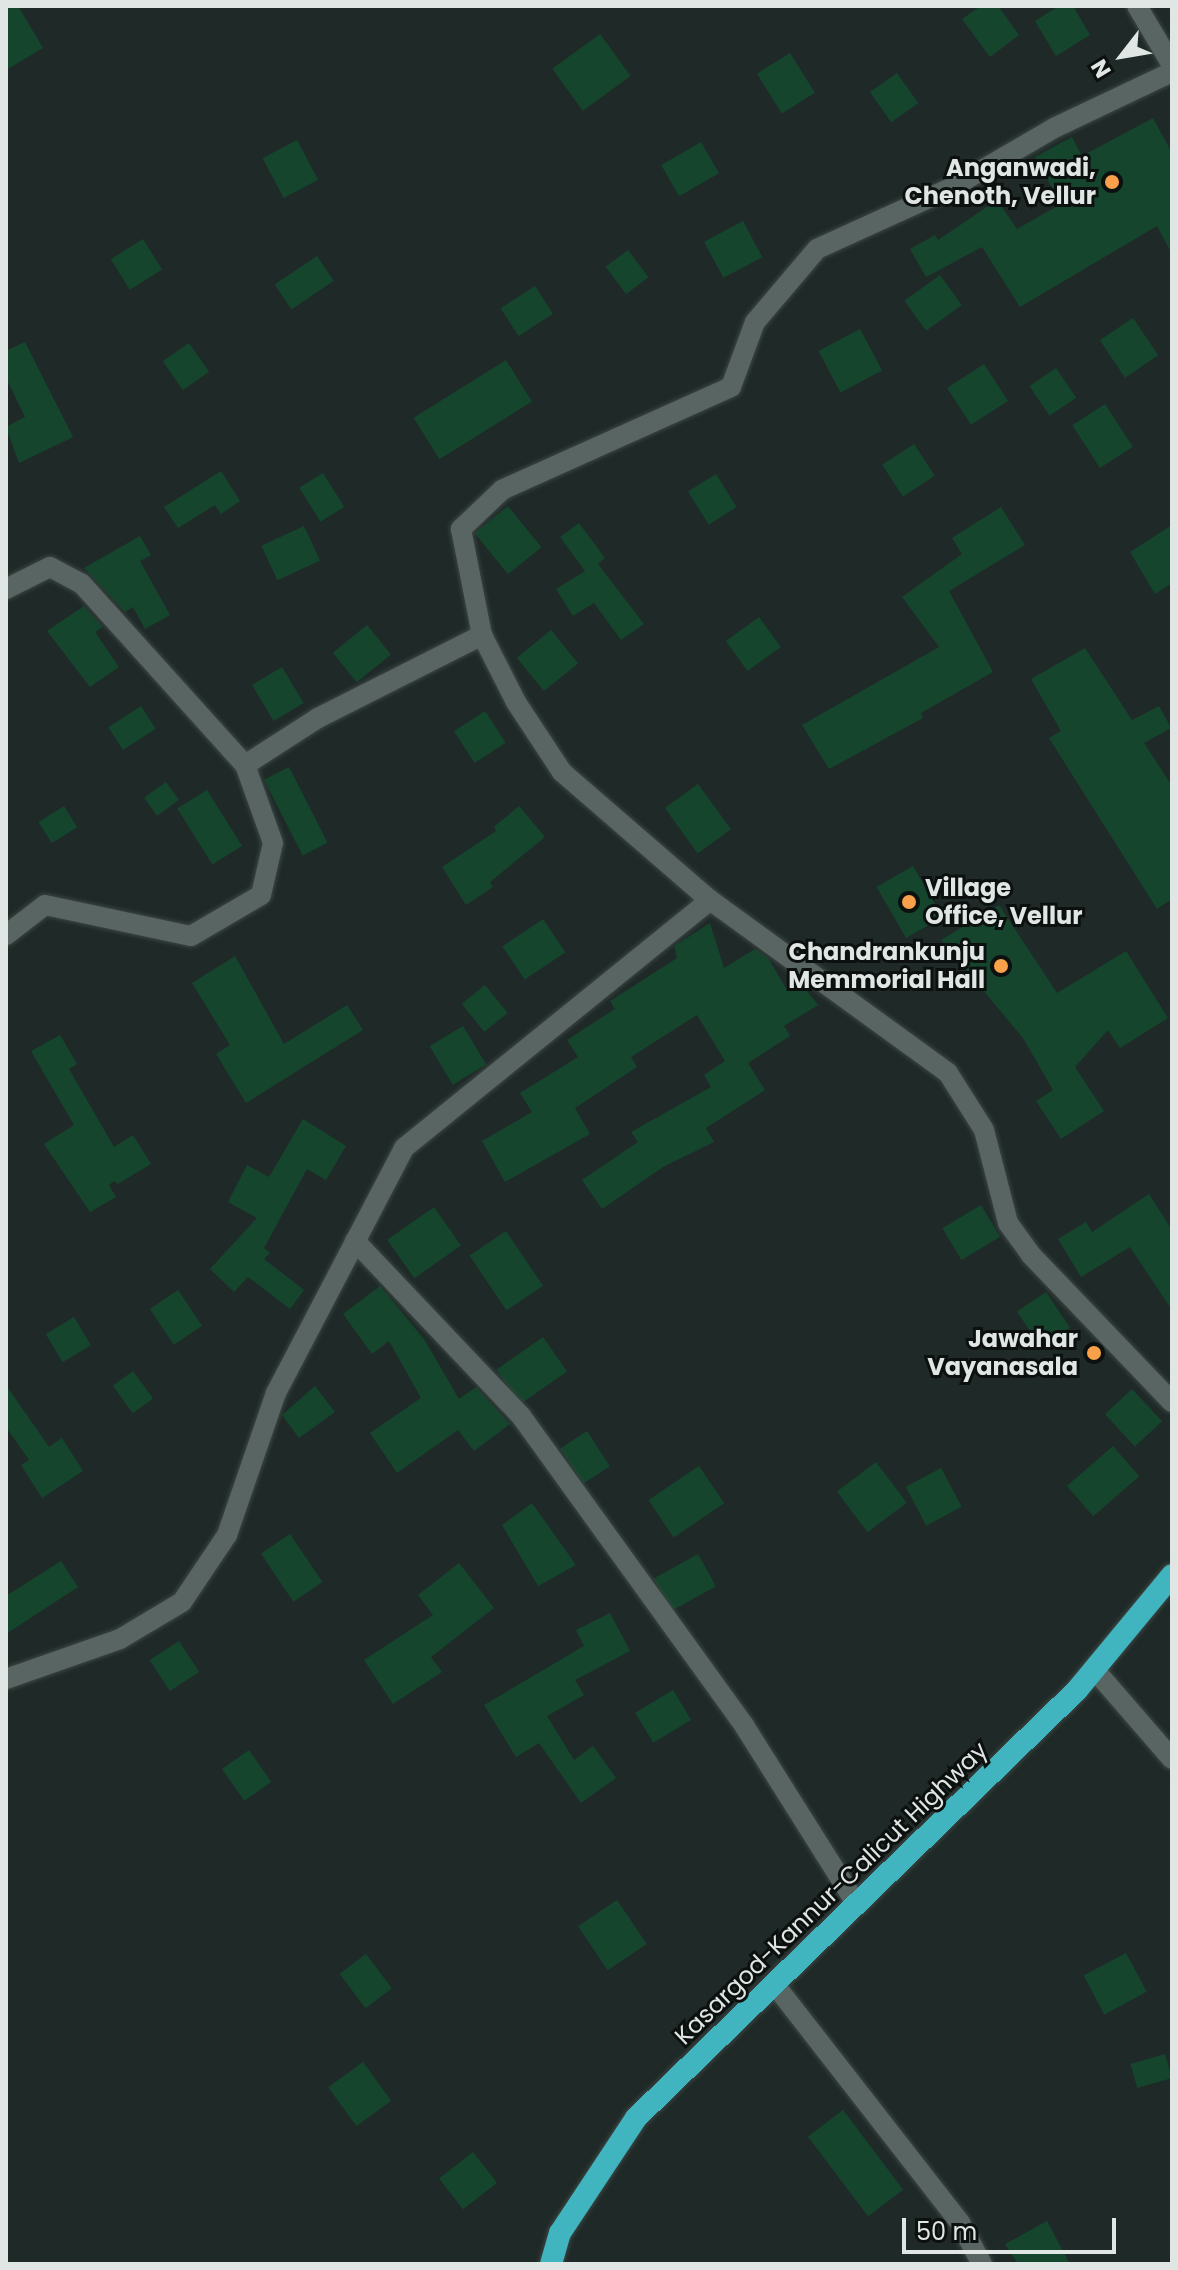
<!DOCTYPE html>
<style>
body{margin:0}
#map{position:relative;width:1178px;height:2270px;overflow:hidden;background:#1f2a28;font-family:Poppins,sans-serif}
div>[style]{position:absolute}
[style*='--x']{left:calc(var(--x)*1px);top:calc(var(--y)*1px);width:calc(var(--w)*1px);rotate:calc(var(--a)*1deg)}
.building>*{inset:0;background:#15452d;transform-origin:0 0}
.roads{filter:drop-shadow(0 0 2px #3c4543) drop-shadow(0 0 2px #3c4543)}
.minor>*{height:20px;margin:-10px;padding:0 10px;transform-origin:10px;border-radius:10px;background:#586562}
.trunk>*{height:22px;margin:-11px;padding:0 11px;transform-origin:11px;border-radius:11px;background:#40b4bf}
.dots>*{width:22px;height:22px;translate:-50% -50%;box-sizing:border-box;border:4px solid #0c1110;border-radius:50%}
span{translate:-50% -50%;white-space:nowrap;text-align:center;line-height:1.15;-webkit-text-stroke:6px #0c1110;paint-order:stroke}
.poi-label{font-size:24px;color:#dfe6e4;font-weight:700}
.right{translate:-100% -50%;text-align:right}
.left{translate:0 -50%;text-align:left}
.street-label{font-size:24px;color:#dfe6e4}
.frame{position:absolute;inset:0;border:8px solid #dfe6e4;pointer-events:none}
.north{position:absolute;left:1082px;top:16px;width:80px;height:80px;-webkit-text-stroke:6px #0c1110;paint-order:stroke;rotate:239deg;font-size:22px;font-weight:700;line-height:32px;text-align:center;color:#dfe6e4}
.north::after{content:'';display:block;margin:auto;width:28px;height:36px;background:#dfe6e4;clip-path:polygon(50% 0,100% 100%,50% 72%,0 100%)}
.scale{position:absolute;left:902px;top:2218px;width:214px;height:36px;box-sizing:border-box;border:4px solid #dfe6e4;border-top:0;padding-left:10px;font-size:24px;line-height:28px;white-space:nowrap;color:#dfe6e4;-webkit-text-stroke:6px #0c1110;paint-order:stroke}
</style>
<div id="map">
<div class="building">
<i style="clip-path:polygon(6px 6px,18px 6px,43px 48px,6px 70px)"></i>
<i style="clip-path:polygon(981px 6px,998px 6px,1019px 35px,990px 57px,962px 19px)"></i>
<i style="clip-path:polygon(1059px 6px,1073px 6px,1090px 35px,1056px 56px,1035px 21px)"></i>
<i style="left:600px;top:34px;width:52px;height:59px;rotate:54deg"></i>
<i style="left:790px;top:53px;width:47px;height:39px;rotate:58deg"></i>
<i style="left:897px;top:73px;width:37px;height:33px;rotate:55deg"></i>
<i style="clip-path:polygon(1153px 118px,1172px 153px,1172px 254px,1157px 226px,1020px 307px,982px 247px,926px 277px,910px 249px,935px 235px,938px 240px,997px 200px,1017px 229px,1061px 204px,1035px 157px,1072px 137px,1082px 156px)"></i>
<i style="left:297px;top:140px;width:45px;height:39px;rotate:62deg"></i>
<i style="left:701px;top:142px;width:36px;height:46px;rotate:60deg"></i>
<i style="left:743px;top:221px;width:41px;height:44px;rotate:62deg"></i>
<i style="left:143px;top:239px;width:36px;height:38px;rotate:58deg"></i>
<i style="left:628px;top:250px;width:34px;height:28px;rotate:53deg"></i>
<i style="left:317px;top:256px;width:30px;height:51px;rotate:56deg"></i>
<i style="left:940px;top:275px;width:37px;height:44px;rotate:54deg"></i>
<i style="left:535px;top:286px;width:33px;height:41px;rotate:57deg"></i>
<i style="left:1133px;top:318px;width:45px;height:40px;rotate:56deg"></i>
<i style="left:860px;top:329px;width:47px;height:47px;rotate:62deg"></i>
<i style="clip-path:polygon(25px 342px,73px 437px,19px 463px,6px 427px,25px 417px,6px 378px,6px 351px)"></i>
<i style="left:189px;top:343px;width:35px;height:32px;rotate:55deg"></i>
<i style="left:506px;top:360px;width:49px;height:109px;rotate:58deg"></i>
<i style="left:984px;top:364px;width:44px;height:44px;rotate:57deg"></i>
<i style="left:1056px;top:368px;width:36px;height:32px;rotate:56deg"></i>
<i style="left:1105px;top:404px;width:51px;height:39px;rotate:57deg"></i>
<i style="left:914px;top:444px;width:38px;height:38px;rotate:57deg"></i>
<i style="clip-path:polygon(221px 471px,240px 501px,221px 514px,215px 505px,178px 528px,164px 507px)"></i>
<i style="left:323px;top:473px;width:40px;height:28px;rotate:58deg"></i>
<i style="left:716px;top:474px;width:39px;height:33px;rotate:58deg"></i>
<i style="left:508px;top:506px;width:53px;height:43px;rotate:51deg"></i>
<i style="clip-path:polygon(1001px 507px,1025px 545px,949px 591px,993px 672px,921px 713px,923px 718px,829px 769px,802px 725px,939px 647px,902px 597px,962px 554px,952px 538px)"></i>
<i style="clip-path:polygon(579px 523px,605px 558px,598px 564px,644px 624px,621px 640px,594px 603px,573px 616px,556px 589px,585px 571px,560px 537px)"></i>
<i style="clip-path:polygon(1172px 525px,1172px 583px,1155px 594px,1130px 552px)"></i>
<i style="left:304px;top:526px;width:38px;height:47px;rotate:65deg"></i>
<i style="clip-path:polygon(140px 536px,151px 555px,140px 561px,170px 615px,145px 629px,133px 607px,125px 612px,84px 568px)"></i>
<i style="clip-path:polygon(84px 606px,103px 627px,95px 632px,119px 667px,90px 687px,47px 631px)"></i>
<i style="left:759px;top:617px;width:37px;height:41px;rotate:54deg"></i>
<i style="left:367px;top:625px;width:38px;height:44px;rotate:51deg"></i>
<i style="left:551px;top:630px;width:43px;height:44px;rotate:51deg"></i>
<i style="clip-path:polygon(1085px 648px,1132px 720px,1159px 706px,1171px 728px,1144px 743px,1172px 786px,1172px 899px,1157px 909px,1049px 738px,1061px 731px,1031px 679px)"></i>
<i style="left:282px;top:667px;width:42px;height:35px;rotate:59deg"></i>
<i style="left:141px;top:706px;width:27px;height:39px;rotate:57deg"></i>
<i style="left:485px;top:711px;width:38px;height:37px;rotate:57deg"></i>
<i style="left:289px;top:767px;width:85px;height:28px;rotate:63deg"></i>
<i style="left:166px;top:782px;width:22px;height:27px;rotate:54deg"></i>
<i style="left:698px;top:784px;width:56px;height:41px;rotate:54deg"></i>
<i style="left:207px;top:790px;width:66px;height:35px;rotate:58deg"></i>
<i style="left:64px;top:806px;width:25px;height:30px;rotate:58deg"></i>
<i style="clip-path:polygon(519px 806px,545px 837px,490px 882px,493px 887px,466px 905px,442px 867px,496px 831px,494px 827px)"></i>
<i style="left:913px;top:866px;width:59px;height:42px;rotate:60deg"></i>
<i style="clip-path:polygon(999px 905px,1057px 993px,1126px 951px,1168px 1018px,1120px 1048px,1108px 1030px,1075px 1067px,1104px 1111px,1061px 1139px,1036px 1101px,1053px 1090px,1023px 1038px,941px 940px)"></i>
<i style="left:543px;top:919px;width:40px;height:49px;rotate:56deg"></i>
<i style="clip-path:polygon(710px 923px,724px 968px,755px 949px,768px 958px,787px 990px,800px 982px,818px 1005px,784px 1026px,790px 1036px,748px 1063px,765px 1090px,706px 1128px,714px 1142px,663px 1167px,602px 1209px,582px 1180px,638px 1142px,631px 1132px,711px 1087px,704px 1075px,725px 1061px,697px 1015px,631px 1057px,637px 1067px,575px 1108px,590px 1134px,505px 1182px,482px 1141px,532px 1112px,520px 1093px,578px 1057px,567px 1040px,615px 1009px,610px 1001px,677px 958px,674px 946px)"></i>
<i style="clip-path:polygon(235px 956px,284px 1044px,347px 1005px,363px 1030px,246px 1103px,216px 1054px,230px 1045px,192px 983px)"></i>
<i style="left:485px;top:985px;width:36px;height:30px;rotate:51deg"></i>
<i style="left:463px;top:1026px;width:45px;height:39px;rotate:59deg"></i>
<i style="clip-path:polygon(60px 1035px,77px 1064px,69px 1069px,114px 1147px,133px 1135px,151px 1164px,118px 1184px,114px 1181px,109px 1185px,116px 1197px,90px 1212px,44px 1144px,74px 1125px,31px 1051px)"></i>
<i style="clip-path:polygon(303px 1119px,346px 1146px,326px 1180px,307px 1169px,264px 1248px,270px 1253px,264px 1259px,304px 1290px,290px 1309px,248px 1277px,234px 1292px,210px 1269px,257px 1218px,228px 1202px,247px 1165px,269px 1177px)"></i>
<i style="clip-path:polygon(1149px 1194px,1172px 1230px,1172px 1310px,1130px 1247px,1081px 1277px,1058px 1239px,1086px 1222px,1092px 1232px)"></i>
<i style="left:981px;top:1205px;width:37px;height:45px;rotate:59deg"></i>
<i style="left:434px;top:1207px;width:47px;height:57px;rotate:55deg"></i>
<i style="left:506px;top:1231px;width:66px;height:44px;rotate:56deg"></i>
<i style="clip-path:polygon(380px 1286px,424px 1339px,459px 1399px,476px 1387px,510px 1424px,474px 1451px,458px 1430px,397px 1473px,370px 1433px,421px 1398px,389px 1341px,372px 1354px,343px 1314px)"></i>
<i style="left:178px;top:1290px;width:43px;height:34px;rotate:56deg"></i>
<i style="left:1046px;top:1292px;width:43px;height:35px;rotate:56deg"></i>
<i style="left:74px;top:1317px;width:33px;height:33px;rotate:59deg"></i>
<i style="left:543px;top:1337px;width:42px;height:57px;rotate:55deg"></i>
<i style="left:133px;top:1371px;width:34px;height:25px;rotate:54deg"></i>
<i style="clip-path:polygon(6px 1385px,49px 1447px,62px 1438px,83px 1471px,42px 1498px,21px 1465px,29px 1460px,6px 1427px)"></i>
<i style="clip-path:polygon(315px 1386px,335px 1412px,299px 1438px,282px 1415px)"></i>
<i style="left:1132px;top:1389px;width:44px;height:37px;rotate:47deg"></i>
<i style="left:587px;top:1431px;width:42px;height:32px;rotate:57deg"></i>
<i style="left:1113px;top:1446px;width:40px;height:61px;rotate:49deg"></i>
<i style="left:876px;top:1462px;width:51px;height:49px;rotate:53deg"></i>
<i style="left:699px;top:1466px;width:45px;height:61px;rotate:56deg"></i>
<i style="left:941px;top:1468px;width:44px;height:40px;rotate:62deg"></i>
<i style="clip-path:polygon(532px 1503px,576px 1565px,538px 1586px,502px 1525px)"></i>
<i style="left:290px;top:1534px;width:58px;height:35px;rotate:56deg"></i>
<i style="left:698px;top:1554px;width:37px;height:51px;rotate:61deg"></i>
<i style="clip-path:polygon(61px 1561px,78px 1587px,6px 1634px,6px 1596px)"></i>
<i style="clip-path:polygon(459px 1563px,494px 1608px,431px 1657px,442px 1672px,393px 1704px,364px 1660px,433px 1615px,418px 1595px)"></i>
<i style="clip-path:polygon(610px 1613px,630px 1651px,575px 1680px,584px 1695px,547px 1716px,574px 1760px,593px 1746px,616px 1778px,581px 1803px,539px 1743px,516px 1757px,484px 1705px,584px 1646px,576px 1630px)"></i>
<i style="left:179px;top:1641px;width:37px;height:35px;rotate:57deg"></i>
<i style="left:673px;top:1690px;width:35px;height:44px;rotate:59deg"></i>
<i style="left:249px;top:1750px;width:39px;height:33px;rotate:55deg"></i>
<i style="left:617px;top:1900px;width:53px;height:47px;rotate:56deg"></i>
<i style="left:1126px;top:1953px;width:44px;height:48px;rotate:62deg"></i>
<i style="left:366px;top:1954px;width:43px;height:33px;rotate:53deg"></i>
<i style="left:1165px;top:2054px;width:25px;height:36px;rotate:74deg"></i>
<i style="left:363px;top:2062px;width:48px;height:43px;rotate:54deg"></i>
<i style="left:843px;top:2110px;width:100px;height:44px;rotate:53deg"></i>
<i style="left:473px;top:2152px;width:39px;height:43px;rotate:52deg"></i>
<i style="clip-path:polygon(1047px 2221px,1070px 2264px,1018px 2264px,1005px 2244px)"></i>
</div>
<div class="roads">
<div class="minor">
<i style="--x:1137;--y:6;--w:69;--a:59.3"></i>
<i style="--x:1172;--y:72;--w:128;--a:154.6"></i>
<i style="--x:1056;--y:127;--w:119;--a:149.8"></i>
<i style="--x:953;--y:187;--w:149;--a:155.5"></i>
<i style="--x:817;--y:249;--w:96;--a:130.3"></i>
<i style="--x:755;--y:322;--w:69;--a:110.3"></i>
<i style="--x:731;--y:387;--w:251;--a:155.8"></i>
<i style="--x:502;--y:490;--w:57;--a:136.4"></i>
<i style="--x:461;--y:529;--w:108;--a:78.8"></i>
<i style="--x:482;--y:635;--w:75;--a:63.1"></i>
<i style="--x:516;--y:702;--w:84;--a:56.7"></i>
<i style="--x:562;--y:772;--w:196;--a:40.9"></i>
<i style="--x:710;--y:900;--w:294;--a:36"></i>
<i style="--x:948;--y:1073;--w:67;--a:57.7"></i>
<i style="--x:984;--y:1130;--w:96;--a:75.5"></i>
<i style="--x:1008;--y:1223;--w:39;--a:54"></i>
<i style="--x:1031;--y:1255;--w:204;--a:46.2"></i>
<i style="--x:6;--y:589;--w:49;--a:-26.6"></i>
<i style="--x:50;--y:567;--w:36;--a:28"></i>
<i style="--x:82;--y:584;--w:244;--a:48"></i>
<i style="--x:6;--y:935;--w:49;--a:-37.6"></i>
<i style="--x:45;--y:905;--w:149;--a:12"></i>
<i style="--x:191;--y:936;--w:81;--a:-30.4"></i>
<i style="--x:261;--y:895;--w:53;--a:-77"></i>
<i style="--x:273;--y:843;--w:83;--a:-109.7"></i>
<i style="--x:245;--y:765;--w:87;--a:-32.8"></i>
<i style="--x:318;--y:718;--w:184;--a:-26.8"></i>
<i style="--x:355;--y:1241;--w:241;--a:46.5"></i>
<i style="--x:521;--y:1416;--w:383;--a:54.2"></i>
<i style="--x:745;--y:1727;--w:208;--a:57.8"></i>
<i style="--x:1094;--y:1669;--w:119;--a:49.1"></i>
<i style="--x:6;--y:1679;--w:121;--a:-19.3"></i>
<i style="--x:120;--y:1639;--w:72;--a:-30.8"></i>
<i style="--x:182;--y:1602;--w:81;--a:-56.1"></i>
<i style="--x:227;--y:1535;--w:150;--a:-71"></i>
<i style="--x:276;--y:1393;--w:276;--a:-62.4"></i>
<i style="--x:404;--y:1148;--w:394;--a:-39"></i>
<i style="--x:775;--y:1985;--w:301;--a:52.1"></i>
<i style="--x:960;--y:2223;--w:47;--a:61.8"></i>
</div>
<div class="trunk">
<i style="--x:551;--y:2264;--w:32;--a:-74"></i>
<i style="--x:560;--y:2233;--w:138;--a:-56.5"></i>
<i style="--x:636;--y:2118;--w:615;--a:-44.14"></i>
<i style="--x:1077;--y:1690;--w:149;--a:-50.4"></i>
</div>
</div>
<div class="dots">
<i style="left:1112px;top:182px;background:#f8a14a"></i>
<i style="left:909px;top:902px;background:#f8a14a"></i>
<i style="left:1001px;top:966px;background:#f8a14a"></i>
<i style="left:1094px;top:1353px;background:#f8a14a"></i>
</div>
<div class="poi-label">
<span class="right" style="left:1096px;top:182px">Anganwadi,<br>Chenoth, Vellur</span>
<span class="left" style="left:925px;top:902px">Village<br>Office, Vellur</span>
<span class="right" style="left:985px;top:966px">Chandrankunju<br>Memmorial Hall</span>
<span class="right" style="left:1078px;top:1353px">Jawahar<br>Vayanasala</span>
</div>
<div class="street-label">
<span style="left:831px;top:1893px;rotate:-44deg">Kasargod-Kannur-Calicut Highway</span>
</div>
<div class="frame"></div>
<div class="north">N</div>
<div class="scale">50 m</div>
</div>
